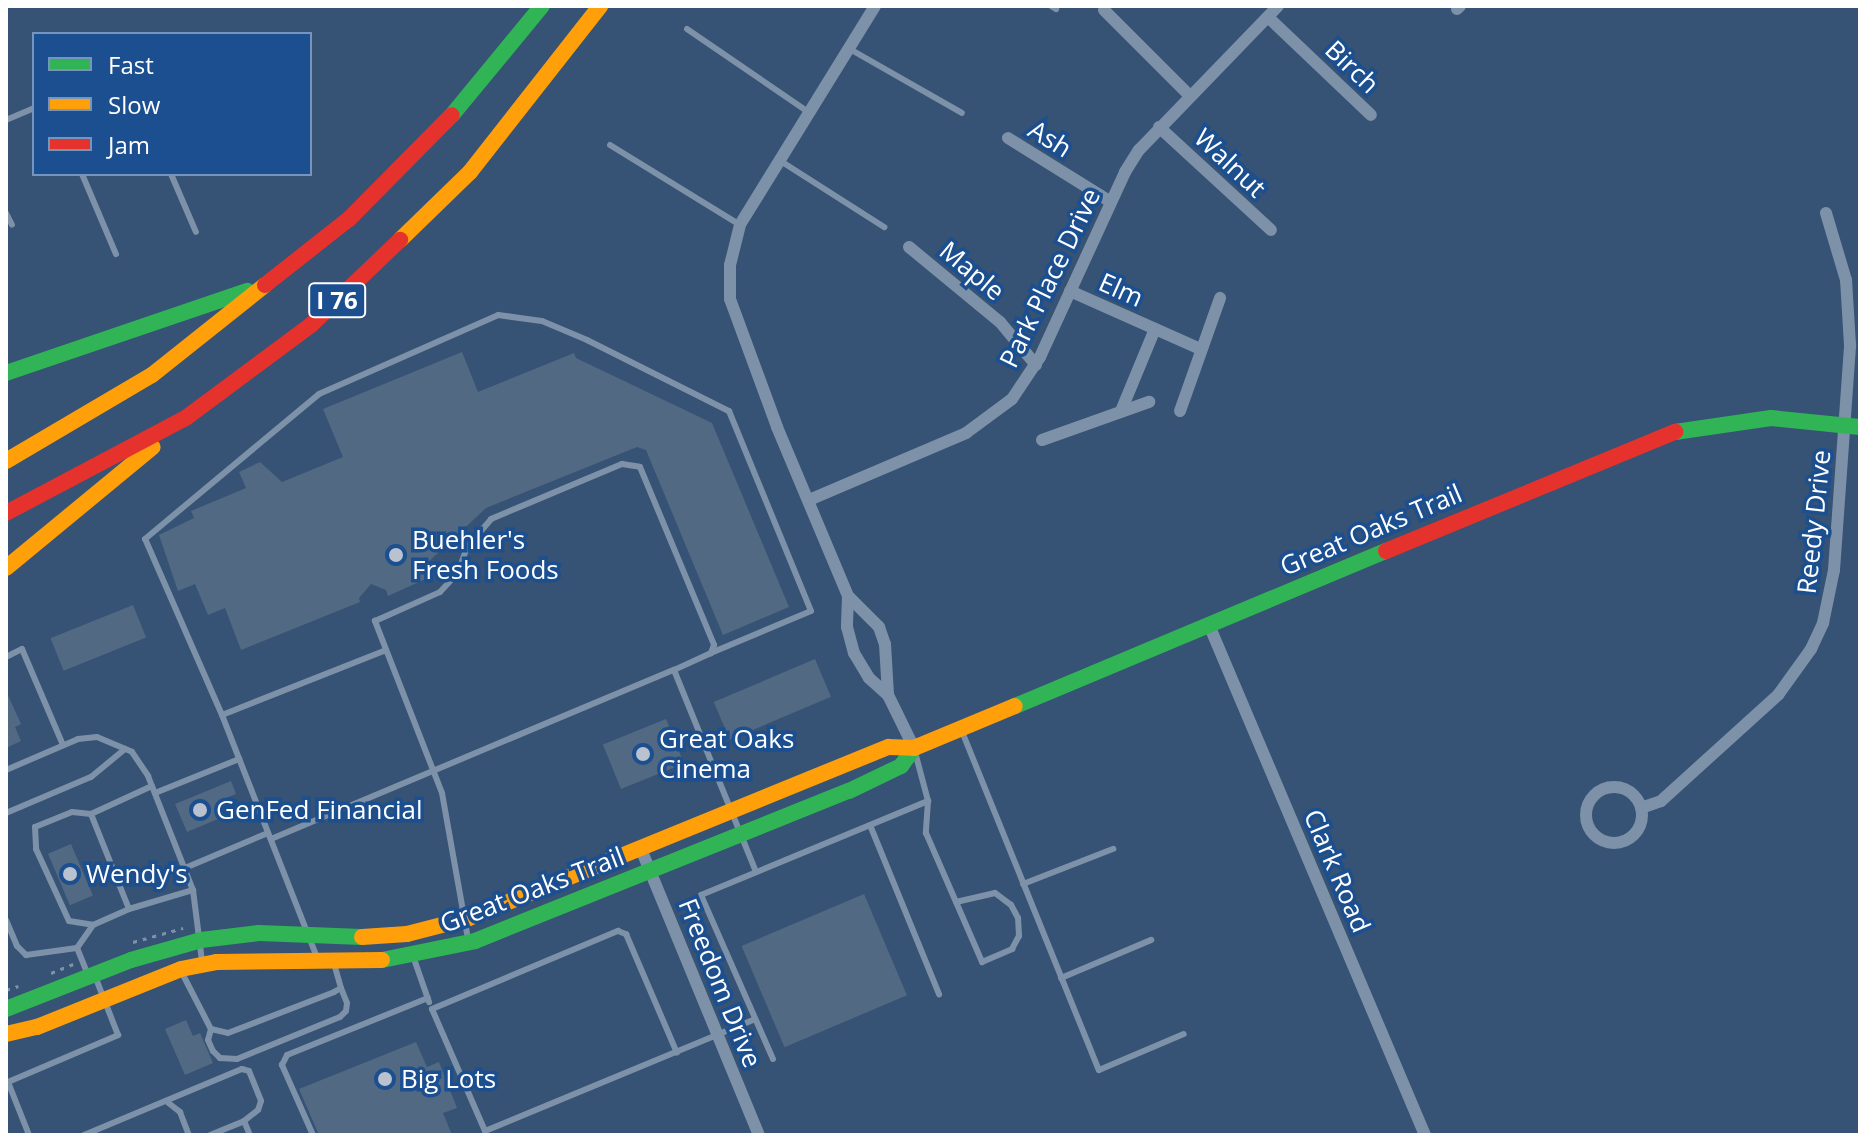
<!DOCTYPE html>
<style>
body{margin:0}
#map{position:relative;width:1866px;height:1141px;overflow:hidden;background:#365274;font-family:"Open Sans",sans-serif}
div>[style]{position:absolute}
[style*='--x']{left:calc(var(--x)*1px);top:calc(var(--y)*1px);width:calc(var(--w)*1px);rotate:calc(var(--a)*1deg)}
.building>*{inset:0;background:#526984;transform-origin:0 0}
.path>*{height:3px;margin-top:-1.5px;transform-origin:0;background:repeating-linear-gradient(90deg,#7d92a8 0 4px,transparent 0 10px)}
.lane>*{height:6px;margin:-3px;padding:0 3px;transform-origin:3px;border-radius:3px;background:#7d92a8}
.street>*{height:12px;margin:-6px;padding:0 6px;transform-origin:6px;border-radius:6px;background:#7d92a8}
.street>.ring{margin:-6px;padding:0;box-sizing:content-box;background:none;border:12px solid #7d92a8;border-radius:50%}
.fast>*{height:16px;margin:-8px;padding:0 8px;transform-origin:8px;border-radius:8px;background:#30b455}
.slow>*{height:16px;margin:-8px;padding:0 8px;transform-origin:8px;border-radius:8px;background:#ff9f0a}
.jam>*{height:16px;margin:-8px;padding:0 8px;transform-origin:8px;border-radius:8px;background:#e5322d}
.dots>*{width:22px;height:22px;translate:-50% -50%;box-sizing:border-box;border:4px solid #1b4f8f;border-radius:50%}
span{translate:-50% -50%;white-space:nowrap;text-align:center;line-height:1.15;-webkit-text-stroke:7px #1b4f8f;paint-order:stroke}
.shield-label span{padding:2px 6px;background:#1b4f8f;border:2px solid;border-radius:6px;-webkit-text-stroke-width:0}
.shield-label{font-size:24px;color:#fff;font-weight:700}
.street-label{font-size:26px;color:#fff}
.poi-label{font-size:26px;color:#fff}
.left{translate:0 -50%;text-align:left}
.frame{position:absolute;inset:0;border:8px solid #fff;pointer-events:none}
.legend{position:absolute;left:32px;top:32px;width:280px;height:144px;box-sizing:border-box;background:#1b4f8f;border:2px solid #7695bc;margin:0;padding:10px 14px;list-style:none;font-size:24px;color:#fff}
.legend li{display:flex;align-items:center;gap:16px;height:40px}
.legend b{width:40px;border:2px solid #7695bc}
</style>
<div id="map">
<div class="building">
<i style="clip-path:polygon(462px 352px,478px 392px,574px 353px,576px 358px,712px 423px,789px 607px,723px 635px,646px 450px,637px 447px,486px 508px,425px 565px,430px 577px,388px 596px,386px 590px,371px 584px,359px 598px,360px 602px,241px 650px,225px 608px,208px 615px,195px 584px,178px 591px,159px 535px,194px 518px,191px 511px,246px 488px,239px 472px,260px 462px,282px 482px,343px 457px,323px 409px)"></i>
<i style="left:133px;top:605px;width:35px;height:89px;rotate:68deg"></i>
<i style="left:815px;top:659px;width:41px;height:110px;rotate:67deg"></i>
<i style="clip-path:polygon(6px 691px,21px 724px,15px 727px,21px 741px,6px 748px)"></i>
<i style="left:666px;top:719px;width:48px;height:68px;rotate:68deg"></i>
<i style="clip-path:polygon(231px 781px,236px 794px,219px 801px,225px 816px,187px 832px,175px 804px)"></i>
<i style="left:71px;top:844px;width:56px;height:25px;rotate:67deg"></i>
<i style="left:864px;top:894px;width:110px;height:133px;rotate:67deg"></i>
<i style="clip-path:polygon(186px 1020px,193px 1036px,200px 1033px,213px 1063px,185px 1075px,165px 1029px)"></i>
<i style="clip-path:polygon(416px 1042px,427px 1067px,439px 1062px,457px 1108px,443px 1113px,452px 1135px,319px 1135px,299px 1089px)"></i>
</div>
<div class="path">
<i style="--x:133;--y:942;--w:52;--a:-15.6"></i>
<i style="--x:51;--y:973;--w:24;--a:-22"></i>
<i style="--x:6;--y:990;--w:13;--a:-18"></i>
</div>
<div class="lane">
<i style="--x:1051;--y:6;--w:6;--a:31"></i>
<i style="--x:687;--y:29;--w:147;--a:34.4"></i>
<i style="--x:848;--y:48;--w:131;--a:29.7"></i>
<i style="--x:6;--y:120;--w:30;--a:-23"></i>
<i style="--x:610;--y:145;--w:153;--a:31.6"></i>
<i style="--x:779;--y:160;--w:125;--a:32.5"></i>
<i style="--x:82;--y:174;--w:87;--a:67"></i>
<i style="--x:171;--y:174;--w:63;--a:66.7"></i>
<i style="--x:6;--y:213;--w:13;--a:63"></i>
<i style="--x:6;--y:657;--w:18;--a:-27"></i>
<i style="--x:22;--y:649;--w:104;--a:66.9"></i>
<i style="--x:222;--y:715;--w:176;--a:-21.6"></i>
<i style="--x:961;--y:729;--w:368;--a:68"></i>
<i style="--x:1099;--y:1070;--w:92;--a:-23"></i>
<i style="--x:915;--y:752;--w:51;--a:75.1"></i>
<i style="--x:928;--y:801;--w:32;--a:94"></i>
<i style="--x:926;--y:833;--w:141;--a:66.5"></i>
<i style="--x:982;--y:962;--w:33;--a:-23"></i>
<i style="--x:1012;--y:949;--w:15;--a:-62"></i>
<i style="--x:1019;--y:936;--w:18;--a:-93"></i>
<i style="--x:1018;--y:918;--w:15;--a:-118"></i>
<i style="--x:1011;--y:905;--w:20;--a:-143"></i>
<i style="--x:995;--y:893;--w:40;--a:167"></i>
<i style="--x:6;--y:770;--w:78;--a:-23.3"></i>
<i style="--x:78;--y:739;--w:19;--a:-6"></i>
<i style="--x:97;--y:737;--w:38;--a:23"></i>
<i style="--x:132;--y:752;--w:29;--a:56"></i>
<i style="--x:148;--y:776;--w:123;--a:68.5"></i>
<i style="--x:193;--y:890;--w:72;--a:82.8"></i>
<i style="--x:155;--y:793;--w:91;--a:-22"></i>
<i style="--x:6;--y:813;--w:92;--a:-23"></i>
<i style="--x:91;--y:777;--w:44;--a:-39.5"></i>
<i style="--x:91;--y:814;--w:67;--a:-24.7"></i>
<i style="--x:870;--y:825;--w:183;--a:67.8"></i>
<i style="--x:271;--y:839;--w:437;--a:-22.8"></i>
<i style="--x:185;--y:868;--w:90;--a:-22.9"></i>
<i style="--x:1023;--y:884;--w:97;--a:-21.3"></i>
<i style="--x:129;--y:909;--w:67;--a:-16.5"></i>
<i style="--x:6;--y:920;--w:28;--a:67"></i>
<i style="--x:17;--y:946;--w:13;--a:45"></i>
<i style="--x:26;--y:955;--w:51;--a:-7.8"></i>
<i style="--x:468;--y:939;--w:148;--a:-100.1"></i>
<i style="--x:442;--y:793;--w:185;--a:-111.3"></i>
<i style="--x:375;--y:621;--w:71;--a:-24"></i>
<i style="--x:440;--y:592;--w:26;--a:-47"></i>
<i style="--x:458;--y:573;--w:28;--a:-71"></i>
<i style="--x:467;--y:547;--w:37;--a:-49"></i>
<i style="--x:491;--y:519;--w:142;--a:-22.8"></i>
<i style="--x:622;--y:464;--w:18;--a:9"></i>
<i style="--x:640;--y:467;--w:193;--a:67.4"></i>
<i style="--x:714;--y:645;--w:9;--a:111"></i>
<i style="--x:711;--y:653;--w:41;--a:155.3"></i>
<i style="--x:674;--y:670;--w:218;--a:67.9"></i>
<i style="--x:413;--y:956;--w:49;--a:70.8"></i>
<i style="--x:318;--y:960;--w:263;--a:-111.4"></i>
<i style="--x:222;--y:715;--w:192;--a:-113.6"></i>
<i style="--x:145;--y:539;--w:226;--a:-39.8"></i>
<i style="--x:319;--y:394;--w:196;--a:-23.8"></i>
<i style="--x:498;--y:315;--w:44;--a:7.8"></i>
<i style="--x:542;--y:321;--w:49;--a:22.9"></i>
<i style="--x:587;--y:340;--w:159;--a:26.6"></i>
<i style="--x:729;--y:411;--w:216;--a:67.7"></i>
<i style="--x:811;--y:611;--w:108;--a:157.2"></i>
<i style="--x:181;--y:971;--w:65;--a:62.7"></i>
<i style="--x:211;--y:1029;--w:17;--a:13"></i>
<i style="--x:228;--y:1033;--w:114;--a:-21.1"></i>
<i style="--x:334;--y:992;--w:8;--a:-30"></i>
<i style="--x:341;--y:988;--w:25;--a:-106"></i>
<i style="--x:88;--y:975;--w:29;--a:-112"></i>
<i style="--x:77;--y:948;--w:28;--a:-55"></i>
<i style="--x:93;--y:925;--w:39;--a:-24"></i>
<i style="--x:129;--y:909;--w:102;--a:-111.8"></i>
<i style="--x:91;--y:814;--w:19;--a:-174"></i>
<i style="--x:72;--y:812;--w:40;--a:158"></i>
<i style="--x:35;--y:827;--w:22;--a:87"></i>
<i style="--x:36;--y:849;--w:79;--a:65.4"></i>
<i style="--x:69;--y:921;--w:24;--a:9"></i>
<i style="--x:1061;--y:978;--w:98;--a:-22.9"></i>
<i style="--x:211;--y:1029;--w:11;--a:105"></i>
<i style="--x:208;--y:1040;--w:12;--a:66"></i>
<i style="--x:213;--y:1051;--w:10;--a:45"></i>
<i style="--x:220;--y:1058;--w:17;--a:3"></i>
<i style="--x:237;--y:1059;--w:111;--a:-22.2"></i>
<i style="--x:340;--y:1017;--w:8;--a:-45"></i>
<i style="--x:346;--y:1011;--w:8;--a:-83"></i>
<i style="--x:347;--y:1003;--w:16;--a:-112"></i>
<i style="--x:773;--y:1059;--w:179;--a:-113.7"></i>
<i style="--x:701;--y:895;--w:246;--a:-22.5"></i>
<i style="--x:166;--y:1101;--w:18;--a:38"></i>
<i style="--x:180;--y:1112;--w:25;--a:69"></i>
<i style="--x:485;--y:1131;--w:133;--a:-113.5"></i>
<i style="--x:432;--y:1009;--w:202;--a:-22.8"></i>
<i style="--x:618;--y:931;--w:9;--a:21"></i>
<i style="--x:626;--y:934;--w:129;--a:66.8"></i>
<i style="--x:485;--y:1131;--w:292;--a:-22.5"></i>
<i style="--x:29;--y:1135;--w:57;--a:-111.6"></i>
<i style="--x:8;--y:1082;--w:120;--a:-23.1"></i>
<i style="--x:118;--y:1035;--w:63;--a:-111.3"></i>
<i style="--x:84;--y:1135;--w:171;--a:-22.7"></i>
<i style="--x:242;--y:1069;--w:7;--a:16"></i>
<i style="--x:249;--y:1071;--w:32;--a:68"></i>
<i style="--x:261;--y:1101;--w:9;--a:108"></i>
<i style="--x:258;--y:1110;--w:18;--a:142"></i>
<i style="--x:210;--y:1135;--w:37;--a:-22"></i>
<i style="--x:244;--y:1121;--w:15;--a:67"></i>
<i style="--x:313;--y:1135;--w:77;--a:-113.9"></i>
<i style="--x:282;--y:1065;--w:11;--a:-63"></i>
<i style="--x:287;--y:1055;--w:152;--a:-22"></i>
</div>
<div class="street">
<i style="--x:875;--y:6;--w:257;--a:121.7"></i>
<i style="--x:740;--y:225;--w:41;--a:104"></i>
<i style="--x:730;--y:265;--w:34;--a:90"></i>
<i style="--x:730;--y:299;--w:136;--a:69.8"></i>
<i style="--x:777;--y:427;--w:183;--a:67.2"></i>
<i style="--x:848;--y:596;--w:31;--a:92"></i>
<i style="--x:847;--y:627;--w:27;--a:75"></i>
<i style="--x:854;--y:653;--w:29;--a:59"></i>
<i style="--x:869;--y:678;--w:25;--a:42"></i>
<i style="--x:888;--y:695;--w:59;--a:63.9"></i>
<i style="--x:1457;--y:9;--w:4;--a:-45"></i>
<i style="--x:1104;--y:10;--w:122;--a:45"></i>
<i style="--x:1268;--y:17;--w:142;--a:43.6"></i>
<i style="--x:1159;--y:127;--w:152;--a:42.6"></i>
<i style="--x:1008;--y:138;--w:121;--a:31.9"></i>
<i style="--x:909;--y:247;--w:118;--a:39.5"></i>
<i style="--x:1000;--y:322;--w:56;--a:50.1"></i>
<i style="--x:1070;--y:291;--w:142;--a:24"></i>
<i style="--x:1121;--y:411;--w:89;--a:-67.5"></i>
<i style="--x:1180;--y:411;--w:120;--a:-70.5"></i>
<i style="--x:1042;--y:440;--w:114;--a:-19.6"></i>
<i style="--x:809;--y:500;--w:171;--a:-23.1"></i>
<i style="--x:966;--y:433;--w:57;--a:-36.5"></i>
<i style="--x:1012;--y:399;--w:50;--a:-56.3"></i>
<i style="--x:1040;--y:357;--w:204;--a:-65.3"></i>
<i style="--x:1125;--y:172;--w:26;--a:-58"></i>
<i style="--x:1139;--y:150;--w:200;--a:-46"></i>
<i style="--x:848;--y:596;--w:44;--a:45"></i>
<i style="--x:879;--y:627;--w:18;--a:71"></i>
<i style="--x:885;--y:644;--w:51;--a:86.6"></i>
<i style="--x:1209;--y:625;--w:554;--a:67.05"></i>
<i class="ring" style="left:1586px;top:787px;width:44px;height:44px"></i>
<i style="--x:1641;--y:808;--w:21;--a:-19"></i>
<i style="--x:1661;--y:801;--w:158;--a:-42.2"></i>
<i style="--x:1778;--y:695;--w:57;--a:-54.3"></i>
<i style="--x:1811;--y:649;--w:29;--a:-65"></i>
<i style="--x:1823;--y:623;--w:54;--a:-78.3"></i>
<i style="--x:1834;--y:570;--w:226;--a:-85.9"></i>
<i style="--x:1850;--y:345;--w:65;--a:-93.5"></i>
<i style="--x:1846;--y:280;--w:70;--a:-106.6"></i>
<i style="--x:641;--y:849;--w:309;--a:67.6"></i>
</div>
<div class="fast">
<i style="--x:452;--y:115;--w:141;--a:-50.5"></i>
<i style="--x:6;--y:373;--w:255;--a:-18.8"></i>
<i style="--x:1675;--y:432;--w:97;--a:-8.3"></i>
<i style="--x:1771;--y:418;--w:89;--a:5.8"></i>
<i style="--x:1015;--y:706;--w:402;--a:-22.7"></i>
<i style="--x:382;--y:960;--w:95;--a:-11.5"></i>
<i style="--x:475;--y:941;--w:403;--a:-21.9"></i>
<i style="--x:849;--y:791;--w:58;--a:-25.7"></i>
<i style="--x:901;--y:766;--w:22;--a:-54"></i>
<i style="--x:6;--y:1009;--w:134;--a:-21.4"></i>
<i style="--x:131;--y:960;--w:73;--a:-15.9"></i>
<i style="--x:201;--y:940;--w:58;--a:-6.9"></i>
<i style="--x:259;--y:933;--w:103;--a:2.2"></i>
</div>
<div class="slow">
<i style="--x:400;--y:240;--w:98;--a:-44.2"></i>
<i style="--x:470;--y:172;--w:211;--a:-51.9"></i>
<i style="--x:6;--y:461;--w:169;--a:-30.5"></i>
<i style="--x:152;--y:375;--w:144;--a:-38.5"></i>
<i style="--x:6;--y:568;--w:190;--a:-39.5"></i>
<i style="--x:362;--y:937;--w:45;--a:-3.8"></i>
<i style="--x:407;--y:934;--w:64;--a:-14.5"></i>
<i style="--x:469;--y:918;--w:453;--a:-22.2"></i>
<i style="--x:889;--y:747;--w:25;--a:2"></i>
<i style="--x:914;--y:748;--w:109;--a:-22.6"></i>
<i style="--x:6;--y:1034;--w:32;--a:-13"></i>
<i style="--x:37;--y:1027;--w:155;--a:-21.9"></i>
<i style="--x:181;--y:969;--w:37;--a:-11"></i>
<i style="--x:217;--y:962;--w:165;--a:-0.7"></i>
</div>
<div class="jam">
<i style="--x:265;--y:285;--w:107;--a:-38.2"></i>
<i style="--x:349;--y:219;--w:146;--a:-45.3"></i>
<i style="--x:6;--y:513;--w:205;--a:-27.9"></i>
<i style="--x:187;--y:417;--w:156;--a:-36.6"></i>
<i style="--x:312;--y:324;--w:122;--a:-43.7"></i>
<i style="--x:1386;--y:551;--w:313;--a:-22.4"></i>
</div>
<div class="dots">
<i style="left:396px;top:555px;background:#b9c2ce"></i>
<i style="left:643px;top:754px;background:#b9c2ce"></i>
<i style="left:200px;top:810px;background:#b9c2ce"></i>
<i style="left:70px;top:874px;background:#b9c2ce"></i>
<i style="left:385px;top:1079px;background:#b9c2ce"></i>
</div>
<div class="shield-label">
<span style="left:337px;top:300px">I 76</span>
</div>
<div class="street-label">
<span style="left:1352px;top:67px;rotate:44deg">Birch</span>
<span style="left:1050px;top:139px;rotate:32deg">Ash</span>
<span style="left:1230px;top:163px;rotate:43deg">Walnut</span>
<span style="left:972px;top:271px;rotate:40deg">Maple</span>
<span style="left:1050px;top:278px;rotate:-64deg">Park Place Drive</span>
<span style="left:1121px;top:290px;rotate:24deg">Elm</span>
<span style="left:1814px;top:522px;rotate:-84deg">Reedy Drive</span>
<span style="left:1371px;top:530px;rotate:-23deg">Great Oaks Trail</span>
<span style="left:1337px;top:871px;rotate:67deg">Clark Road</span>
<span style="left:532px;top:890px;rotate:-21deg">Great Oaks Trail</span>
<span style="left:720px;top:983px;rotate:68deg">Freedom Drive</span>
</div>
<div class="poi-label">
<span class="left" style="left:412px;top:555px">Buehler's<br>Fresh Foods</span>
<span class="left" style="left:659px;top:754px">Great Oaks<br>Cinema</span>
<span class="left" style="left:216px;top:810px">GenFed Financial</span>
<span class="left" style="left:86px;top:874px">Wendy's</span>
<span class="left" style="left:401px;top:1079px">Big Lots</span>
</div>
<div class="frame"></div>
<ul class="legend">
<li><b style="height:10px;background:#30b455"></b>Fast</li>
<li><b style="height:10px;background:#ff9f0a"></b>Slow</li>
<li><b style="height:10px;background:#e5322d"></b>Jam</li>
</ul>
</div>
